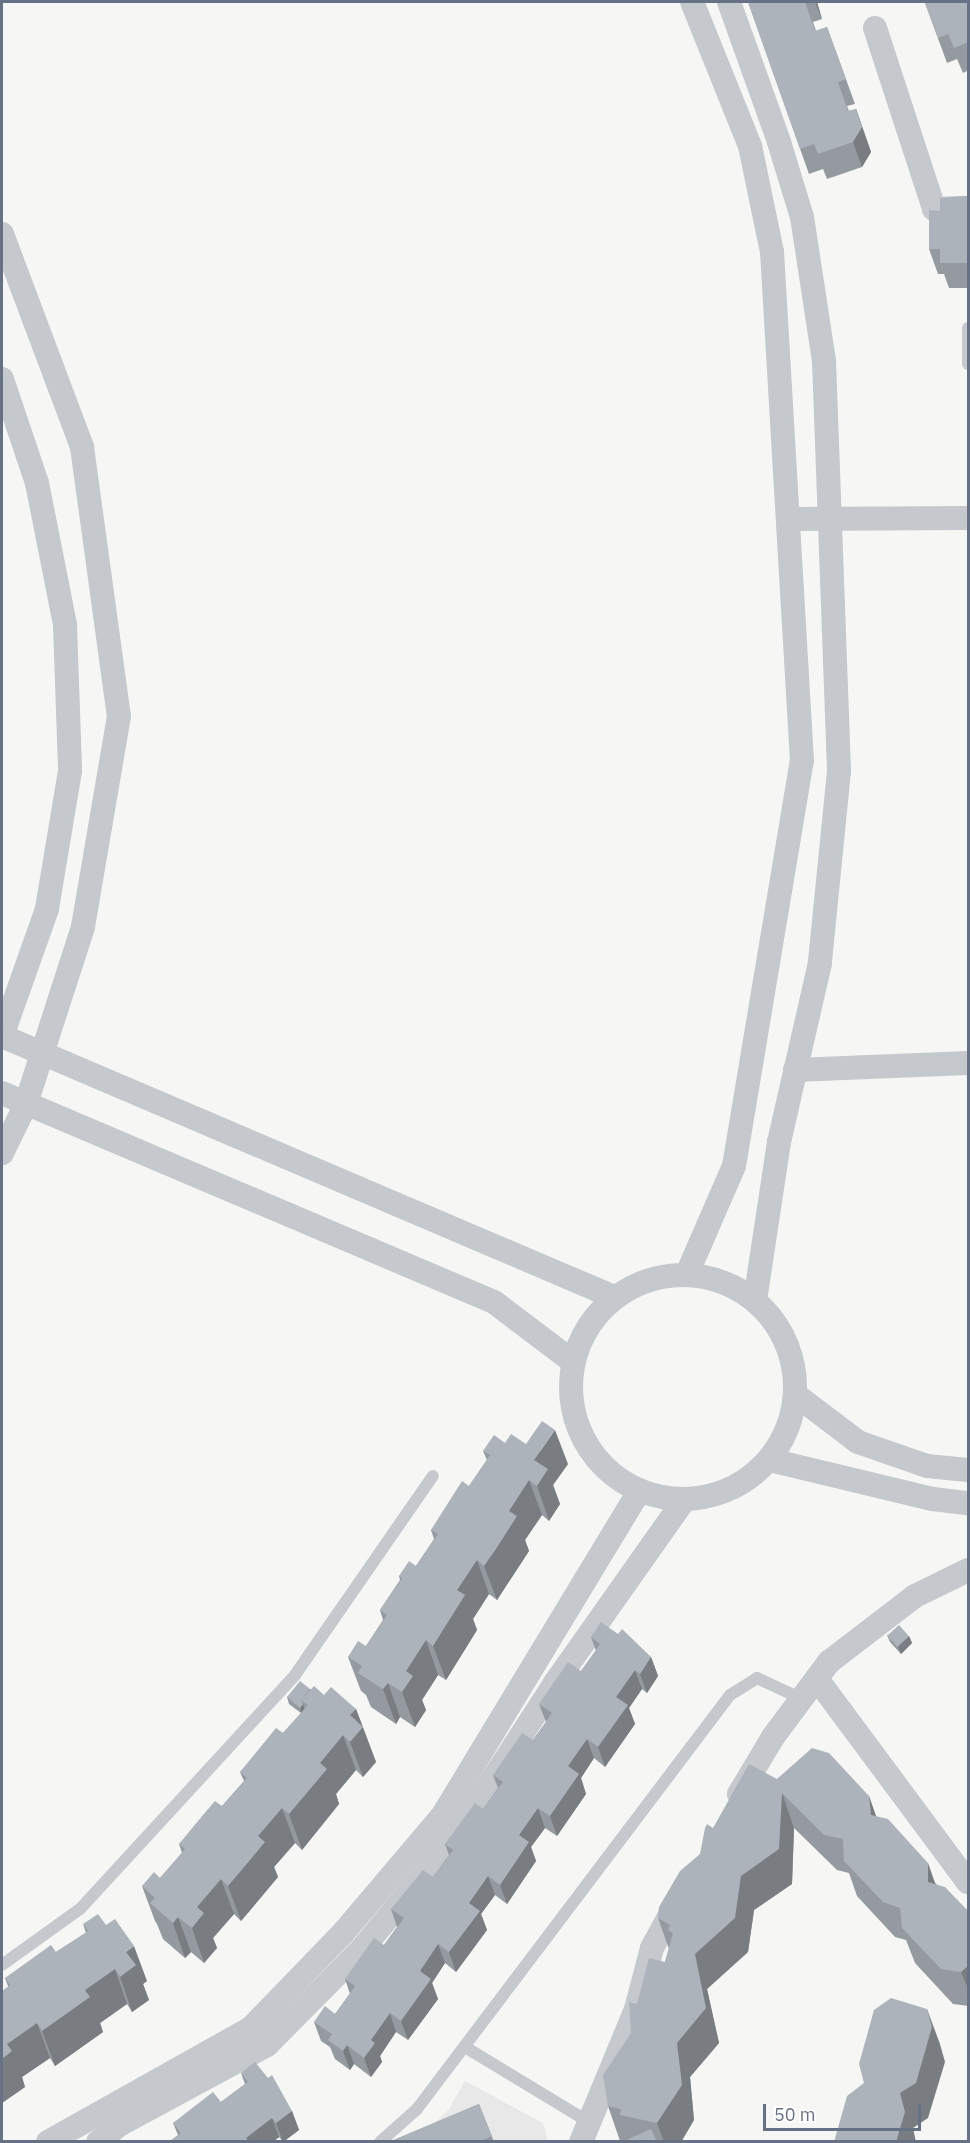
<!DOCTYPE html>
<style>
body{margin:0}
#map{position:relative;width:970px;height:2143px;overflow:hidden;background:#f6f7f4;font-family:"IBM Plex Sans",sans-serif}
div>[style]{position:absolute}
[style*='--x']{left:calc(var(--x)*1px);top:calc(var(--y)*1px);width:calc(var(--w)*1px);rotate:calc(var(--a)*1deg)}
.built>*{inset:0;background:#e7e8e7}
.lane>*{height:12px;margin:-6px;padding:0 6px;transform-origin:6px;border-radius:6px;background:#c5c8cc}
.street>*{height:24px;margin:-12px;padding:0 12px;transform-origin:12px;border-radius:12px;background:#c5c8cc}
.street>.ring{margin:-12px;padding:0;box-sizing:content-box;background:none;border:24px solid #c5c8cc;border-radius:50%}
.wall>*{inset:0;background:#959aa0}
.shaded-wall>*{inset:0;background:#797d82}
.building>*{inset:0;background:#adb3ba;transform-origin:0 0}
span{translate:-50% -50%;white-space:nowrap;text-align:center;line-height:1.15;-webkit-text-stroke:6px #fff;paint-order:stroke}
.frame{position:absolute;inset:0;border:3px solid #667185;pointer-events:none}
.scale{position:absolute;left:763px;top:2104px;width:158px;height:27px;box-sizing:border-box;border:3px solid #667185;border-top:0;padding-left:8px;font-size:18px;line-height:21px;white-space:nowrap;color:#667185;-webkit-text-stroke:4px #fff;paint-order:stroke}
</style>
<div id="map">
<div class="built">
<i style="clip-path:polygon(465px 2081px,543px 2123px,548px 2141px,415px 2142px,449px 2109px)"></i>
</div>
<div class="lane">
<i style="--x:968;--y:328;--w:36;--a:90"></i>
<i style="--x:2;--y:1965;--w:97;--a:-35.8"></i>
<i style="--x:81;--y:1908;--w:316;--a:-47.4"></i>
<i style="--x:295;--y:1675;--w:242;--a:-55.3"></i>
<i style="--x:465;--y:2047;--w:145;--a:31.2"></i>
<i style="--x:380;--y:2142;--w:50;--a:-41.7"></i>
<i style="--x:417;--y:2109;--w:519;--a:-52.91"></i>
<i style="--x:730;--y:1695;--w:32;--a:-32"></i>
<i style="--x:757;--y:1678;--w:50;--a:25"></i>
</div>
<div class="street">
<i style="--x:729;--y:2;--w:149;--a:70.3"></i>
<i style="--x:779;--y:142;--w:78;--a:73"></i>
<i style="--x:802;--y:217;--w:146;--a:81.3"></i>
<i style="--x:824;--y:361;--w:410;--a:87.9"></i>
<i style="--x:839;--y:771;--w:193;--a:95.7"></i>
<i style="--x:820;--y:963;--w:184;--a:102.9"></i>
<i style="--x:779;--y:1142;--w:160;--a:98.6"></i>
<i style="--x:875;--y:28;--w:190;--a:71.9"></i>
<i style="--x:934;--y:209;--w:34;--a:-2"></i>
<i style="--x:2;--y:234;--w:228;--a:69.4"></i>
<i style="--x:82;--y:447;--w:272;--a:82.2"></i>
<i style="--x:119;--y:716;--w:214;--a:99.7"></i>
<i style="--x:83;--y:927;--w:186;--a:107.9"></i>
<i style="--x:26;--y:1104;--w:55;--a:116.1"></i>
<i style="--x:2;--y:379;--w:110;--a:71.4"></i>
<i style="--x:37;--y:483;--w:145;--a:78.8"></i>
<i style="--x:65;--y:625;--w:146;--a:88"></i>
<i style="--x:70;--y:771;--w:140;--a:99.5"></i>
<i style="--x:47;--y:909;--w:135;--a:109.5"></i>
<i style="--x:790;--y:519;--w:178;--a:-0.3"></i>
<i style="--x:2;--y:1036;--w:665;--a:23.1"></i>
<i style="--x:795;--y:1070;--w:173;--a:-2.3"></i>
<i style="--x:2;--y:1093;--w:535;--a:23.02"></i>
<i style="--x:494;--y:1302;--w:98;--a:37.1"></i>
<i style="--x:687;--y:1274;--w:118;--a:-66.5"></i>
<i style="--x:734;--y:1166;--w:411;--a:-80.5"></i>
<i style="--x:802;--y:761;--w:510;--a:-93.37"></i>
<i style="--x:772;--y:252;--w:108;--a:-101.7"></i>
<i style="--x:750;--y:146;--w:155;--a:-111.9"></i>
<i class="ring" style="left:571px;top:1275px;width:200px;height:200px"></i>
<i style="--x:796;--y:1395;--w:78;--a:37.2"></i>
<i style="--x:858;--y:1442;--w:73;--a:19.2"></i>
<i style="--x:927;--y:1466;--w:41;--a:5.6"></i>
<i style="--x:770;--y:1460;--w:168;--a:13.5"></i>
<i style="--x:933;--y:1499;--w:35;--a:7"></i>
<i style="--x:817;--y:1679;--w:253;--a:53.4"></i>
<i style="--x:739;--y:1794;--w:66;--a:-59.2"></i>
<i style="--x:773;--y:1737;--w:94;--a:-53.3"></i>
<i style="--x:829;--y:1662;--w:108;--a:-37.5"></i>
<i style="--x:915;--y:1596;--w:59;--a:-26.1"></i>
<i style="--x:48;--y:2142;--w:233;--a:-29.3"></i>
<i style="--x:251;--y:2028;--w:132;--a:-45.9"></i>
<i style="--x:343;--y:1933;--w:155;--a:-49.7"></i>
<i style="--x:443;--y:1815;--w:378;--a:-58.8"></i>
<i style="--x:98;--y:2142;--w:27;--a:-39"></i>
<i style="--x:119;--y:2125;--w:168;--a:-28.4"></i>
<i style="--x:267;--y:2045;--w:135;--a:-45.3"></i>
<i style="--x:362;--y:1949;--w:151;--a:-50.4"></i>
<i style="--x:458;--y:1833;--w:179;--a:-57.1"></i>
<i style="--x:555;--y:1683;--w:224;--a:-54.8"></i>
<i style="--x:581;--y:2142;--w:144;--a:-67.5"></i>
<i style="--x:636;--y:2009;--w:63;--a:-75.3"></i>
<i style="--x:652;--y:1948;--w:52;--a:-61.5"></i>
</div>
<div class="wall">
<i style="clip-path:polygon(748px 2px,817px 2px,822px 19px,813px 22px,816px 31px,827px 27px,855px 104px,847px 106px,849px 111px,856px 109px,871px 152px,862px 167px,827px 179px,823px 169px,809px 174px)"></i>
<i style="clip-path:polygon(969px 2px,969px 70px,963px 73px,957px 59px,947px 63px,925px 3px)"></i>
<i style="clip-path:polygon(969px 196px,969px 288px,949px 288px,944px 274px,938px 274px,929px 249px,940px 211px)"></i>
<i style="clip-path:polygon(505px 1443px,526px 1444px,568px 1464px,553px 1485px,560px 1504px,549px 1521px,542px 1515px,525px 1540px,529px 1551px,508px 1583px,497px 1600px,489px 1594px,473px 1619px,477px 1630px,446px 1680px,438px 1675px,422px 1700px,426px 1710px,415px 1727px,400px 1717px,396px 1724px,371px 1707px,366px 1695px,361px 1691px,348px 1657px,366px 1646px,383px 1620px,380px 1610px,400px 1580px,399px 1576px,416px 1566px,434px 1539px,431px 1530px,469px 1486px,487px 1460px,483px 1451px)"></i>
<i style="clip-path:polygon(887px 1635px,909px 1636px,912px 1643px,901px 1654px,890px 1642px)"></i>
<i style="clip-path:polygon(591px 1637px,651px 1657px,658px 1676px,647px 1693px,642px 1689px,629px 1708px,635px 1724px,605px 1767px,594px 1758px,581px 1778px,586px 1794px,557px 1836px,545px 1828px,531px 1847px,536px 1861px,507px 1904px,495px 1895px,481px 1914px,487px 1930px,456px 1972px,445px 1963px,432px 1983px,438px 1999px,408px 2040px,396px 2032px,380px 2056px,382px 2062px,371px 2077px,354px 2064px,350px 2070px,335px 2059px,330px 2047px,321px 2041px,314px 2022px,335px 2014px,350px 1994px,345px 1979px,384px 1945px,397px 1927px,391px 1909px,433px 1877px,449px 1855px,445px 1844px,483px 1809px,498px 1788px,493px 1775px,533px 1740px,546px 1722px,539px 1704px,581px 1671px,596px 1651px)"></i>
<i style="clip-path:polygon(310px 1689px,356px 1709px,376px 1762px,363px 1777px,356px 1770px,336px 1794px,339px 1804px,302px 1850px,295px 1843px,274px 1867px,278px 1877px,253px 1907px,241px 1921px,234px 1914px,213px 1938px,217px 1948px,204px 1963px,191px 1952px,185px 1958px,163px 1939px,157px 1924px,155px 1921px,142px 1886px,160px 1878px,182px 1853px,179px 1844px,222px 1806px,244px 1781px,240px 1772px,283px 1733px,301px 1713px,289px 1704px,287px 1697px)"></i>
<i style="clip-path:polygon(777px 1779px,869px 1796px,876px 1816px,936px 1884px,969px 1912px,969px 2006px,953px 2004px,915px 1963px,906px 1940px,895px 1937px,857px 1896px,849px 1873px,837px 1870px,794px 1828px,792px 1884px,754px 1910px,748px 1952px,707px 1989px,719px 2043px,690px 2077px,694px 2120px,681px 2142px,622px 2142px,620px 2141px,608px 2106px,631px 2033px,637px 2004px,665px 1962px,669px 1949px,658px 1918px,700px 1854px,713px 1828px)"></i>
<i style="clip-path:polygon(83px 1924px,147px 1981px,143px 1984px,149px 2000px,132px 2012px,127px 2004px,100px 2023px,103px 2032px,55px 2066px,50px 2058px,22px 2077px,25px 2087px,2px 2103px,8px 1986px,5px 1978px,56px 1952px,86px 1933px)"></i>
<i style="clip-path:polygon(241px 2073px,292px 2111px,299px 2130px,283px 2142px,279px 2137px,273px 2142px,169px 2142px,178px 2135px,173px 2123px,221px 2102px,245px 2084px)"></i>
<i style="clip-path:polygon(479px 2104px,494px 2142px,389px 2142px)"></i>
</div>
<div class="shaded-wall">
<i style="clip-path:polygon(815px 2px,817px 2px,822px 19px)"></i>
<i style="clip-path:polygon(856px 109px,871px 152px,862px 167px,853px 142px,857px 135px)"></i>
<i style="clip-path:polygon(555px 1430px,568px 1464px,553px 1485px,560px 1504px,549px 1521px,537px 1486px,534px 1460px)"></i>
<i style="clip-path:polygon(529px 1480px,542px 1515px,525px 1540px,529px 1551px,497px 1600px,484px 1566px,509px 1511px)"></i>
<i style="clip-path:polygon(477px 1560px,489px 1594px,473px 1619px,477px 1630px,446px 1680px,433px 1646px,457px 1590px)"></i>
<i style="clip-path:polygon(909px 1636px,912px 1643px,901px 1654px,898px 1647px)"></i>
<i style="clip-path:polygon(426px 1640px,438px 1675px,422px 1700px,426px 1710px,415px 1727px,402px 1692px,406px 1671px)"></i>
<i style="clip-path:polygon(651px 1657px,658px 1676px,647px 1693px,640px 1674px)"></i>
<i style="clip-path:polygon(635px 1670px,642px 1689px,629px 1708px,635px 1724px,605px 1767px,598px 1747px,616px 1697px)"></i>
<i style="clip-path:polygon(388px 1683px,400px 1717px,396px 1724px,383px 1689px)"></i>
<i style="clip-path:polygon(303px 1704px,305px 1711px,302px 1715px,300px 1708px)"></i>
<i style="clip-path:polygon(356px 1709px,376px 1762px,363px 1777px,350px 1742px,350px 1715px)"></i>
<i style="clip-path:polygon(343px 1735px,356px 1770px,336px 1794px,339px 1804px,302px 1850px,289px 1814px,320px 1763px)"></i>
<i style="clip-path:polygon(587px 1739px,594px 1758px,581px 1778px,586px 1794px,557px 1836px,550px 1816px,568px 1766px)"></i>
<i style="clip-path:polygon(782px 1793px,794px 1828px,792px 1884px,754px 1910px,748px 1952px,707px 1989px,719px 2043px,690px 2077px,694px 2120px,681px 2142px,664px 2142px,657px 2123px,695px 1954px,741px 1876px)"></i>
<i style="clip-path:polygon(869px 1796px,881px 1831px,871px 1815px)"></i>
<i style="clip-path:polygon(282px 1808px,295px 1843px,274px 1867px,278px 1877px,241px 1921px,228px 1886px,258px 1836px)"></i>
<i style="clip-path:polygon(538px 1808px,545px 1828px,531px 1847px,536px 1861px,507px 1904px,500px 1885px,519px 1835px)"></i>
<i style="clip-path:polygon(928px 1863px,940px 1897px,928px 1882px)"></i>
<i style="clip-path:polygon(488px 1876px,495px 1895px,481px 1914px,487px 1930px,456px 1972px,449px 1952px,469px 1903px)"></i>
<i style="clip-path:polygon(221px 1879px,234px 1914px,213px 1938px,217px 1948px,204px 1963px,192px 1928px,197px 1907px)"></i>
<i style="clip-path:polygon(178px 1917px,191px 1952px,185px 1958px,173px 1923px)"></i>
<i style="clip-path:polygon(438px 1944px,445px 1963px,432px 1983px,438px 1999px,408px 2040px,401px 2021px,420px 1971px)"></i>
<i style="clip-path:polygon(134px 1946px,147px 1981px,143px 1984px,149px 2000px,132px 2012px,120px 1977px,126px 1952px)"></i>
<i style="clip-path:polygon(969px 1965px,969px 1991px,961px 1972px)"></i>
<i style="clip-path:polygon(115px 1969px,127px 2004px,100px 2023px,103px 2032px,55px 2066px,42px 2031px,85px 1990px)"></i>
<i style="clip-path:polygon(927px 2009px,940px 2044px,945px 2062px,928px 2118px,913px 2128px,916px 2142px,896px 2142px,900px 2093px)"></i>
<i style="clip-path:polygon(390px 2013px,396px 2032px,380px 2056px,382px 2062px,371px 2077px,364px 2058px,371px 2040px)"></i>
<i style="clip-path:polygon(37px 2023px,50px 2058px,22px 2077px,25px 2087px,2px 2103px,2px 2059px,7px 2044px)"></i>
<i style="clip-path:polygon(347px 2045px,354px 2064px,350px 2070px,343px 2051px)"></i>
<i style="clip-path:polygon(292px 2111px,299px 2130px,283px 2142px,276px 2123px)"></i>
<i style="clip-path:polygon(272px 2118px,279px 2137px,273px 2142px,248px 2142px,246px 2138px)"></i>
</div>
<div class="building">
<i style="clip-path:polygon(748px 2px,805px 2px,815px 31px,827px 27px,846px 79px,838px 82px,848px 111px,856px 109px,862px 127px,853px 142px,818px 154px,814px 144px,800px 149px)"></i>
<i style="clip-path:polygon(926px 2px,969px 2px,969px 42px,954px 48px,948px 34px,938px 38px,925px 3px)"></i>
<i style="clip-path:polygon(965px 196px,969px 196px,969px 263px,940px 263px,940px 249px,929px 249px,929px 210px,940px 211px,940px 198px)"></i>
<i style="clip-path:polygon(542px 1421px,555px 1430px,534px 1460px,548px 1469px,537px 1486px,529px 1480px,509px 1511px,517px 1516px,496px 1549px,484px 1566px,477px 1560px,457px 1590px,465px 1595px,433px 1646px,426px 1640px,406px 1671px,413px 1676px,402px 1692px,388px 1683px,383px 1689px,358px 1673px,362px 1666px,348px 1657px,358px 1641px,366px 1646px,387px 1615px,380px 1610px,402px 1578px,399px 1576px,409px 1561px,416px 1566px,438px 1534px,431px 1530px,462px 1481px,469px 1486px,490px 1455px,483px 1451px,494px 1435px,505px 1443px,511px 1434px,526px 1444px)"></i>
<i style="clip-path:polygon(601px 1622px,618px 1634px,622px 1629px,651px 1657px,640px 1674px,635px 1670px,616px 1697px,628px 1705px,598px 1747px,587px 1739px,568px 1766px,579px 1774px,550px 1816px,538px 1808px,519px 1835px,529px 1842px,500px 1885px,488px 1876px,469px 1903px,480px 1911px,449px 1952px,438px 1944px,420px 1971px,431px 1979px,401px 2021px,390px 2013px,371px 2040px,375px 2043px,364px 2058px,347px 2045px,343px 2051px,328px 2040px,332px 2034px,314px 2022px,325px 2006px,335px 2014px,355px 1986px,345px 1979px,374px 1938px,384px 1945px,404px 1918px,391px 1909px,423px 1870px,433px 1877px,453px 1850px,445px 1844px,475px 1803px,483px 1809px,503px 1782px,493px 1775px,522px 1733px,533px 1740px,552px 1713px,539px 1704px,568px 1662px,581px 1671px,600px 1644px,591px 1637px)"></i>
<i style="left:899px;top:1625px;width:15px;height:16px;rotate:48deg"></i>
<i style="clip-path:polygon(300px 1681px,310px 1689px,301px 1700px,303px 1704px,300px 1708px,287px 1697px)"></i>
<i style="clip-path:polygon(314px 1686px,324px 1695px,331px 1687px,356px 1709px,350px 1715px,363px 1727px,350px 1742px,343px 1735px,320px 1763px,327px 1769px,289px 1814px,282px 1808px,258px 1836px,265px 1842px,240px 1872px,228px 1886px,221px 1879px,197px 1907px,204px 1913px,192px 1928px,178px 1917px,173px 1923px,150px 1903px,155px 1898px,142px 1886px,154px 1872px,160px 1878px,185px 1849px,179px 1844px,203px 1815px,215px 1801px,222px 1806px,247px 1778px,240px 1772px,276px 1728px,283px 1733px,308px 1705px,301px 1700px)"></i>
<i style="clip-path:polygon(812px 1748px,829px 1753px,869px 1796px,871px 1815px,888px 1819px,928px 1863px,928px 1882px,945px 1887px,969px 1912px,969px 1965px,961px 1972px,941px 1969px,902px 1928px,900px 1908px,883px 1902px,844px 1861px,843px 1839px,824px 1835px,782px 1793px,779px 1849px,741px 1876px,735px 1918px,695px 1954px,706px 2008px,677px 2043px,682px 2085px,657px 2123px,620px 2115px,621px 2109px,608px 2106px,603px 2075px,631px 2033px,629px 2002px,637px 2004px,649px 1958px,665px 1962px,673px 1933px,668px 1930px,670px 1925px,658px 1918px,659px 1907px,680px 1871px,700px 1854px,705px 1828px,707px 1824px,713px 1828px,749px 1764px,777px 1779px)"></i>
<i style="clip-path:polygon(98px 1914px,106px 1925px,115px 1919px,134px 1946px,126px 1952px,136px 1965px,120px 1977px,115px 1969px,85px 1990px,90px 1997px,42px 2031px,37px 2023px,7px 2044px,12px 2051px,2px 2059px,2px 1991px,10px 1985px,5px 1978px,51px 1945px,56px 1952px,88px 1931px,83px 1924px)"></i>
<i style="clip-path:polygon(891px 1998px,927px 2009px,932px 2027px,916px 2083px,900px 2093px,905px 2112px,896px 2142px,834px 2142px,847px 2096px,864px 2083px,859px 2064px,874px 2010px)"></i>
<i style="clip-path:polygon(255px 2062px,268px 2078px,272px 2075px,292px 2111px,276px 2123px,272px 2118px,246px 2138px,249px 2142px,169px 2142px,181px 2133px,173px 2123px,213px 2092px,221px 2102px,248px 2082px,241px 2073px)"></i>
<i style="clip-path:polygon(479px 2104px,492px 2136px,479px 2142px,389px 2142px)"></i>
<i style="clip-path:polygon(651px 2129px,657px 2142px,622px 2142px)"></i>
</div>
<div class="frame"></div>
<div class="scale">50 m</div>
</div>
